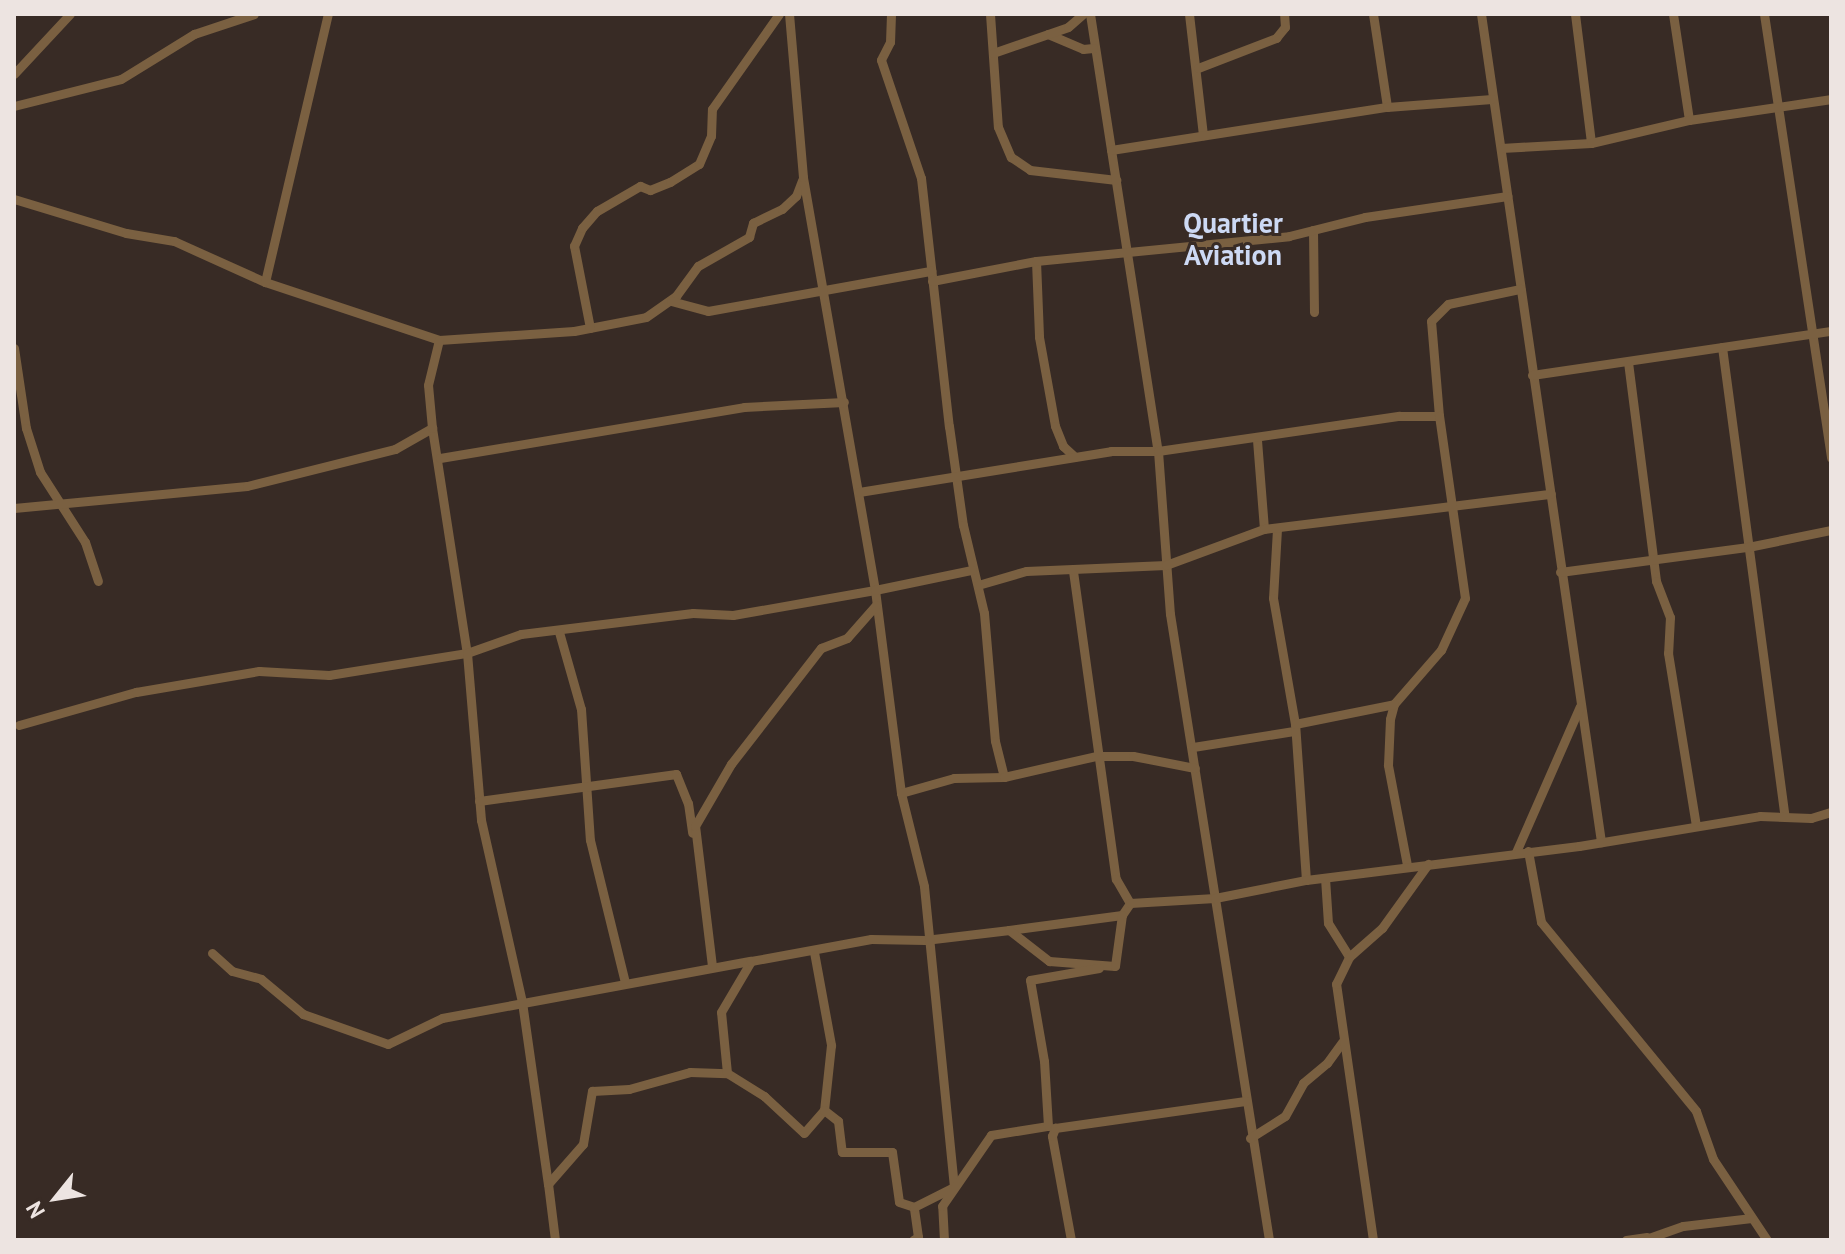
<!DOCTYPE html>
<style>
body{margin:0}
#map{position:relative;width:1845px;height:1254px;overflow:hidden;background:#382b25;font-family:"PT Sans",sans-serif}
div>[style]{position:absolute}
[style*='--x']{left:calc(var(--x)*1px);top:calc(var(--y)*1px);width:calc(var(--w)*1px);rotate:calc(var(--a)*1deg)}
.street>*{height:9px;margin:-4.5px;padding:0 4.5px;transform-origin:4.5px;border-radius:4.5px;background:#7a6041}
span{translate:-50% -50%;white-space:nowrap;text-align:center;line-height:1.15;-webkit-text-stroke:6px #382b25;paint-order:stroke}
.neighbourhood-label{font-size:28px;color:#cdd9f4;font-weight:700}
.frame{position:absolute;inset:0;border:16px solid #ede4e1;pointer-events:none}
.north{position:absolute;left:16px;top:1158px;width:80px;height:80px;-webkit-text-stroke:6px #382b25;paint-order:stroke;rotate:240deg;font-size:22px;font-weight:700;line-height:32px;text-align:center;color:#ede4e1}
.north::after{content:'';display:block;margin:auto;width:28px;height:36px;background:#ede4e1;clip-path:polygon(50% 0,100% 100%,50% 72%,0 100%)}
</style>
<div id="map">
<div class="street">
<i style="--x:891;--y:14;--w:28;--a:92"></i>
<i style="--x:890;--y:42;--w:20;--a:117"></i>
<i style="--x:881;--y:60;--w:125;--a:71.3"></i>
<i style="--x:921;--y:178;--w:250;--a:83.6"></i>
<i style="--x:949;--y:426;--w:100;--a:82"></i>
<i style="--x:963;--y:525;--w:90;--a:76.6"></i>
<i style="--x:984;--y:613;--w:128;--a:85.1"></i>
<i style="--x:995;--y:741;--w:37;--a:76"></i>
<i style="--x:990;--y:14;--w:113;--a:86"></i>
<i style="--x:998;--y:127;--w:33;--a:67"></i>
<i style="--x:1011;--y:157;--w:23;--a:34"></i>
<i style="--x:1030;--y:170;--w:87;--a:6.6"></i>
<i style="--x:1090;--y:14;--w:442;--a:81.2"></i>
<i style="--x:1158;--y:451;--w:163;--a:85.8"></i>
<i style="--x:1170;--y:614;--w:634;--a:81.01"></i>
<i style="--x:1189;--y:14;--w:122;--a:83.4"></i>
<i style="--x:1373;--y:14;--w:94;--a:81.4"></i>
<i style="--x:1481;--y:14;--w:837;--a:81.75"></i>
<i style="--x:1575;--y:14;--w:130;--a:82.9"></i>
<i style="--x:1673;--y:14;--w:107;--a:81.4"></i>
<i style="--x:1764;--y:14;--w:449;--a:81.4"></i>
<i style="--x:1048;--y:34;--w:38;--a:23"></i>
<i style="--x:1083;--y:49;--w:10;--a:-6"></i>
<i style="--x:993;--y:53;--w:79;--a:-19.1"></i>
<i style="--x:1068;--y:27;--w:20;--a:-41"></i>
<i style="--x:1198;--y:68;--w:84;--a:-21"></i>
<i style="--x:1276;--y:38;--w:14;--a:-51"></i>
<i style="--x:1285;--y:27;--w:13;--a:-94"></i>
<i style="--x:14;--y:74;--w:82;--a:-47"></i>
<i style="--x:14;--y:106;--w:110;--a:-14.2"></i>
<i style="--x:121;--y:79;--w:86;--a:-31.7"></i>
<i style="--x:194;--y:34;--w:63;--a:-18.4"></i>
<i style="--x:1501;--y:148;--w:90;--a:-3.2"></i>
<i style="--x:1591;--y:143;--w:101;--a:-13.2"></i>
<i style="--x:1689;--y:120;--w:144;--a:-8.4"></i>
<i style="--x:1111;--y:150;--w:279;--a:-8.9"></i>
<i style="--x:1387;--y:107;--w:105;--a:-4.4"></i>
<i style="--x:14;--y:199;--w:117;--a:16.9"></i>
<i style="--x:126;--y:233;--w:49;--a:9.5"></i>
<i style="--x:174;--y:241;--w:100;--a:24.3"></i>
<i style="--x:265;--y:282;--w:183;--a:18.4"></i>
<i style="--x:439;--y:340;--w:135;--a:-3.8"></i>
<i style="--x:574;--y:331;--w:73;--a:-11"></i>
<i style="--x:646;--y:317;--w:37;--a:-35"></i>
<i style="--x:676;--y:296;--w:37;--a:-54"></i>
<i style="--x:698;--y:266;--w:59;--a:-29.6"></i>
<i style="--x:749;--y:237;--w:15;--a:-74"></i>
<i style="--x:753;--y:223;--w:32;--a:-26"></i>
<i style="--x:782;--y:209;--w:19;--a:-43"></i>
<i style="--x:796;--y:196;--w:17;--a:-69"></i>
<i style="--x:1313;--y:230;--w:82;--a:89.3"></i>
<i style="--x:1036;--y:261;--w:76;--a:87.7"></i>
<i style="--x:1039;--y:337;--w:90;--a:79.8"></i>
<i style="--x:1055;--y:426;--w:22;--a:68"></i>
<i style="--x:1063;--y:446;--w:16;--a:43"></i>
<i style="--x:932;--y:281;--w:106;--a:-10.9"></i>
<i style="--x:1036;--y:261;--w:254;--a:-5.6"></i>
<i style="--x:1289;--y:236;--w:78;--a:-14"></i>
<i style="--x:1365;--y:217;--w:144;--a:-8.4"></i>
<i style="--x:265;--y:282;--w:275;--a:-76.8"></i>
<i style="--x:671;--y:301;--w:38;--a:15"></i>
<i style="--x:708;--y:311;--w:227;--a:-10.2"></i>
<i style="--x:590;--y:328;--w:84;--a:-101"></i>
<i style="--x:574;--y:246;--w:20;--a:-66"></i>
<i style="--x:582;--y:228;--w:23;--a:-49"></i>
<i style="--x:597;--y:211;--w:50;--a:-30.2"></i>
<i style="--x:640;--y:186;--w:11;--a:22"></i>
<i style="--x:650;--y:190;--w:22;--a:-22"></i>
<i style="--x:670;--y:182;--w:34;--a:-32"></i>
<i style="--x:699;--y:164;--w:30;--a:-67"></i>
<i style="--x:711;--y:136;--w:27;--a:-88"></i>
<i style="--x:712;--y:109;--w:116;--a:-54.8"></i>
<i style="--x:1722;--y:347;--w:471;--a:82.4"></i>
<i style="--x:14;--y:348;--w:81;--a:81.5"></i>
<i style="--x:26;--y:428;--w:46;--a:72.3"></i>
<i style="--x:40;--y:472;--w:83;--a:57.3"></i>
<i style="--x:85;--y:542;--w:41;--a:71.6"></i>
<i style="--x:1628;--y:362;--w:221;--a:82.7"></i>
<i style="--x:1656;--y:581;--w:39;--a:69"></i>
<i style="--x:1670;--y:617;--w:36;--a:93"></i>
<i style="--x:1668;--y:653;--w:175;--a:80.8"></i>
<i style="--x:1532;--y:375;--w:302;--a:-8.4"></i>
<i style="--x:432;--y:428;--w:228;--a:81.2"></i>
<i style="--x:467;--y:653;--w:57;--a:-19.4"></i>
<i style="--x:521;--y:634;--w:173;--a:-7"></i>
<i style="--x:693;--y:613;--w:40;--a:2.9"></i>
<i style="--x:733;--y:615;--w:144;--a:-10"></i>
<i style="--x:875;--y:590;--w:419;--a:-99.9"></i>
<i style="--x:803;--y:177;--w:164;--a:-94.9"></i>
<i style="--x:1257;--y:440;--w:89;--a:85.5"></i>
<i style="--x:440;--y:458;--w:308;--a:-9.5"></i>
<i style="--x:744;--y:407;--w:100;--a:-2.9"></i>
<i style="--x:859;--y:492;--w:255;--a:-9.2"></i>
<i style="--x:1111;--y:451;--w:47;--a:0"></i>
<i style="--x:1158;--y:451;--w:244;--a:-8.3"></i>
<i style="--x:1399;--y:416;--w:40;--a:0"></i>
<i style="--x:1439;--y:416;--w:95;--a:-94.8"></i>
<i style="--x:1431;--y:321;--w:24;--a:-45"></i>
<i style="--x:1448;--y:304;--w:74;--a:-11.8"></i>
<i style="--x:14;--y:508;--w:234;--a:-5.4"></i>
<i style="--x:247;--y:486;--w:153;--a:-14"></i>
<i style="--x:395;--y:449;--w:43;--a:-29.6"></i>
<i style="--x:432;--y:428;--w:43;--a:-95.3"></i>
<i style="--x:428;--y:385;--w:46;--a:-76.3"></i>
<i style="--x:1277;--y:529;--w:69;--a:93.3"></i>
<i style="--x:1273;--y:598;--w:128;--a:80.1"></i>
<i style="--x:1073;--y:571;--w:311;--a:82.1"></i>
<i style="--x:1116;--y:879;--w:28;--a:60"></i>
<i style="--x:1560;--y:572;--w:190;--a:-7.6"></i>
<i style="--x:1748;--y:547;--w:85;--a:-11.6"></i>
<i style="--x:978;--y:585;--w:50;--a:-16.3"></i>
<i style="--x:1026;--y:571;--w:140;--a:-2.5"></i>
<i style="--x:1166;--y:565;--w:104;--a:-20.2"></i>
<i style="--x:1264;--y:529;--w:289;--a:-7"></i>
<i style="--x:559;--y:632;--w:80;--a:74.1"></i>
<i style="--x:581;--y:709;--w:131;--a:86.1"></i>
<i style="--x:590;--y:840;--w:146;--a:76.2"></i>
<i style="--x:19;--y:725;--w:122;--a:-15.8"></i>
<i style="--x:136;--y:692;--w:125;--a:-9.7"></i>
<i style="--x:259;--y:671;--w:70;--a:3.3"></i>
<i style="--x:329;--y:675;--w:140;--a:-9.1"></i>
<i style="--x:467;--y:653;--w:168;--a:85.2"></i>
<i style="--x:481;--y:820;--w:187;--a:77.3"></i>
<i style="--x:522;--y:1002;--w:184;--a:81.9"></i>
<i style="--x:1193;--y:747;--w:102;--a:-9"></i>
<i style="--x:901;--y:793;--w:205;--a:-97.3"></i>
<i style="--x:875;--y:590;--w:99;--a:-11.7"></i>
<i style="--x:479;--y:801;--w:199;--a:-7.8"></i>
<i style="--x:676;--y:774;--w:31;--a:68"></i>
<i style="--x:688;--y:803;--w:30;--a:82"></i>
<i style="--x:1528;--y:851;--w:72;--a:79.6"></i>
<i style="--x:1541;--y:922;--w:244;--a:50.6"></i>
<i style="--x:1696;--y:1111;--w:51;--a:70.5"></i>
<i style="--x:1713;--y:1159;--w:97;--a:56.3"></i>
<i style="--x:1516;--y:852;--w:159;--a:-66.3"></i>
<i style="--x:1407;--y:865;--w:102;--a:-100.8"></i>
<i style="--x:1388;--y:765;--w:46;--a:-87.5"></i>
<i style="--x:1390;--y:719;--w:16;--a:-75"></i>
<i style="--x:1394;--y:704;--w:72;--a:-49"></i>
<i style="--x:1441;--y:650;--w:57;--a:-65.2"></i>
<i style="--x:1465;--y:598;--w:184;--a:-98.1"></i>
<i style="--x:1325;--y:878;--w:45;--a:86.2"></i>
<i style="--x:1328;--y:923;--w:40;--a:58"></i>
<i style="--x:1306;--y:880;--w:156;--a:-94"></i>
<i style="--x:1295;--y:724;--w:101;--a:-11.4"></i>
<i style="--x:1009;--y:930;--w:114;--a:-7.6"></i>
<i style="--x:1122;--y:915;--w:14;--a:-56"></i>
<i style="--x:1130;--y:903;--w:85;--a:-3.4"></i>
<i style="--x:1215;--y:898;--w:93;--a:-11.2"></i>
<i style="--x:1306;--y:880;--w:275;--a:-7.1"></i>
<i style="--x:1579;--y:846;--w:183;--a:-9.4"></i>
<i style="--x:1760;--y:816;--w:51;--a:2.2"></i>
<i style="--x:1811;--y:818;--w:21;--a:-17"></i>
<i style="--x:814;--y:952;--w:95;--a:79.6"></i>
<i style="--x:831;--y:1045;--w:65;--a:96.1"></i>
<i style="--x:212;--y:953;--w:27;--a:42"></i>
<i style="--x:232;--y:971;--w:30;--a:15"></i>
<i style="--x:261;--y:979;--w:55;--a:39.8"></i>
<i style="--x:303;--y:1014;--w:90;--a:19.4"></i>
<i style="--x:388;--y:1044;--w:60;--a:-25.7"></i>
<i style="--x:442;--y:1018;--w:314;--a:-10.5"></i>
<i style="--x:712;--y:966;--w:141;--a:-96.9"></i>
<i style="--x:695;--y:826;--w:72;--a:-59.9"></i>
<i style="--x:731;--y:764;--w:147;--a:-52.2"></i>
<i style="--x:821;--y:648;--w:28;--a:-21"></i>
<i style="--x:847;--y:638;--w:44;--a:-48.7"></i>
<i style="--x:727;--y:1073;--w:44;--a:31.9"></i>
<i style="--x:764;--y:1096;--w:54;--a:42.8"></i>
<i style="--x:804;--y:1133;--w:30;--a:-49"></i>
<i style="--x:824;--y:1110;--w:18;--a:38"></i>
<i style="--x:838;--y:1121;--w:31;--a:83"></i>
<i style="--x:842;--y:1152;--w:50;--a:0"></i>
<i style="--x:892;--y:1152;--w:50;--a:82"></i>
<i style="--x:899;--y:1202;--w:16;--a:18"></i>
<i style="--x:1250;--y:1138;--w:41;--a:-32.2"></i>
<i style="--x:1285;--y:1116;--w:38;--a:-61"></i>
<i style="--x:1303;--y:1083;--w:31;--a:-40"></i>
<i style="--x:1327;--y:1063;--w:26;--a:-54"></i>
<i style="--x:555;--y:1240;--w:56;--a:-97.1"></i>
<i style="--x:548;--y:1184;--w:53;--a:-48.8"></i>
<i style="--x:583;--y:1144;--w:54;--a:-80.4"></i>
<i style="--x:592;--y:1091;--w:37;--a:-3"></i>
<i style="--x:629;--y:1089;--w:63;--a:-15.6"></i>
<i style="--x:690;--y:1072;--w:37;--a:2"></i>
<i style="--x:727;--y:1073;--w:61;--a:-95.6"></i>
<i style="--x:721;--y:1012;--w:59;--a:-59.5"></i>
<i style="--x:751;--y:961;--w:122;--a:-10.4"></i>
<i style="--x:871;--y:939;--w:54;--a:1.1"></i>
<i style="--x:925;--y:940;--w:85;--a:-6.8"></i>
<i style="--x:1009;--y:930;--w:51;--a:37.8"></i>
<i style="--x:1049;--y:961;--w:66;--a:4.3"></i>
<i style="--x:1115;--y:966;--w:51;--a:-82.2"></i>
<i style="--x:913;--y:1240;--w:6;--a:-31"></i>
<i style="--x:918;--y:1237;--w:30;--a:-98"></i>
<i style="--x:914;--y:1207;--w:45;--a:-26.6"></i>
<i style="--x:954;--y:1187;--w:302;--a:-95.7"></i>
<i style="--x:924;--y:886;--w:96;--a:-103.9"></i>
<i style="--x:901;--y:793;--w:55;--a:-15.8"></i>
<i style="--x:954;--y:778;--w:50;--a:-1.1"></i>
<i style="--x:1004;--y:777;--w:94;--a:-12.9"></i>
<i style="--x:1096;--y:756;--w:37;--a:0"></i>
<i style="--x:1133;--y:756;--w:63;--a:11"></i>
<i style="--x:944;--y:1240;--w:34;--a:-93"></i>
<i style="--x:942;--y:1206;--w:86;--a:-55.4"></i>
<i style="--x:991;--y:1135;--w:58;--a:-9"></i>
<i style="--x:1048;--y:1126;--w:65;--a:-93.5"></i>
<i style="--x:1044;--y:1061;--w:82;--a:-99.8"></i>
<i style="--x:1030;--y:980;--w:70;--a:-9.9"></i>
<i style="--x:1071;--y:1240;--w:106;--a:-100.4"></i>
<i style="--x:1052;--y:1136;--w:9;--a:-69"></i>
<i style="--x:1055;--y:1128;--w:192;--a:-8.1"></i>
<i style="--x:1373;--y:1240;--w:259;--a:-98.2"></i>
<i style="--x:1336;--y:984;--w:30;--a:-64"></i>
<i style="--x:1349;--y:957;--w:44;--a:-41.3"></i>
<i style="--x:1382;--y:928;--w:79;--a:-54.3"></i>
<i style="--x:1626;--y:1240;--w:21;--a:-8"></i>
<i style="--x:1643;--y:1240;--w:42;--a:-19.3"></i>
<i style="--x:1683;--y:1226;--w:69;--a:-6.6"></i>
</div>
<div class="neighbourhood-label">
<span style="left:1233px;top:239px">Quartier<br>Aviation</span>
</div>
<div class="frame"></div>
<div class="north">N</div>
</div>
